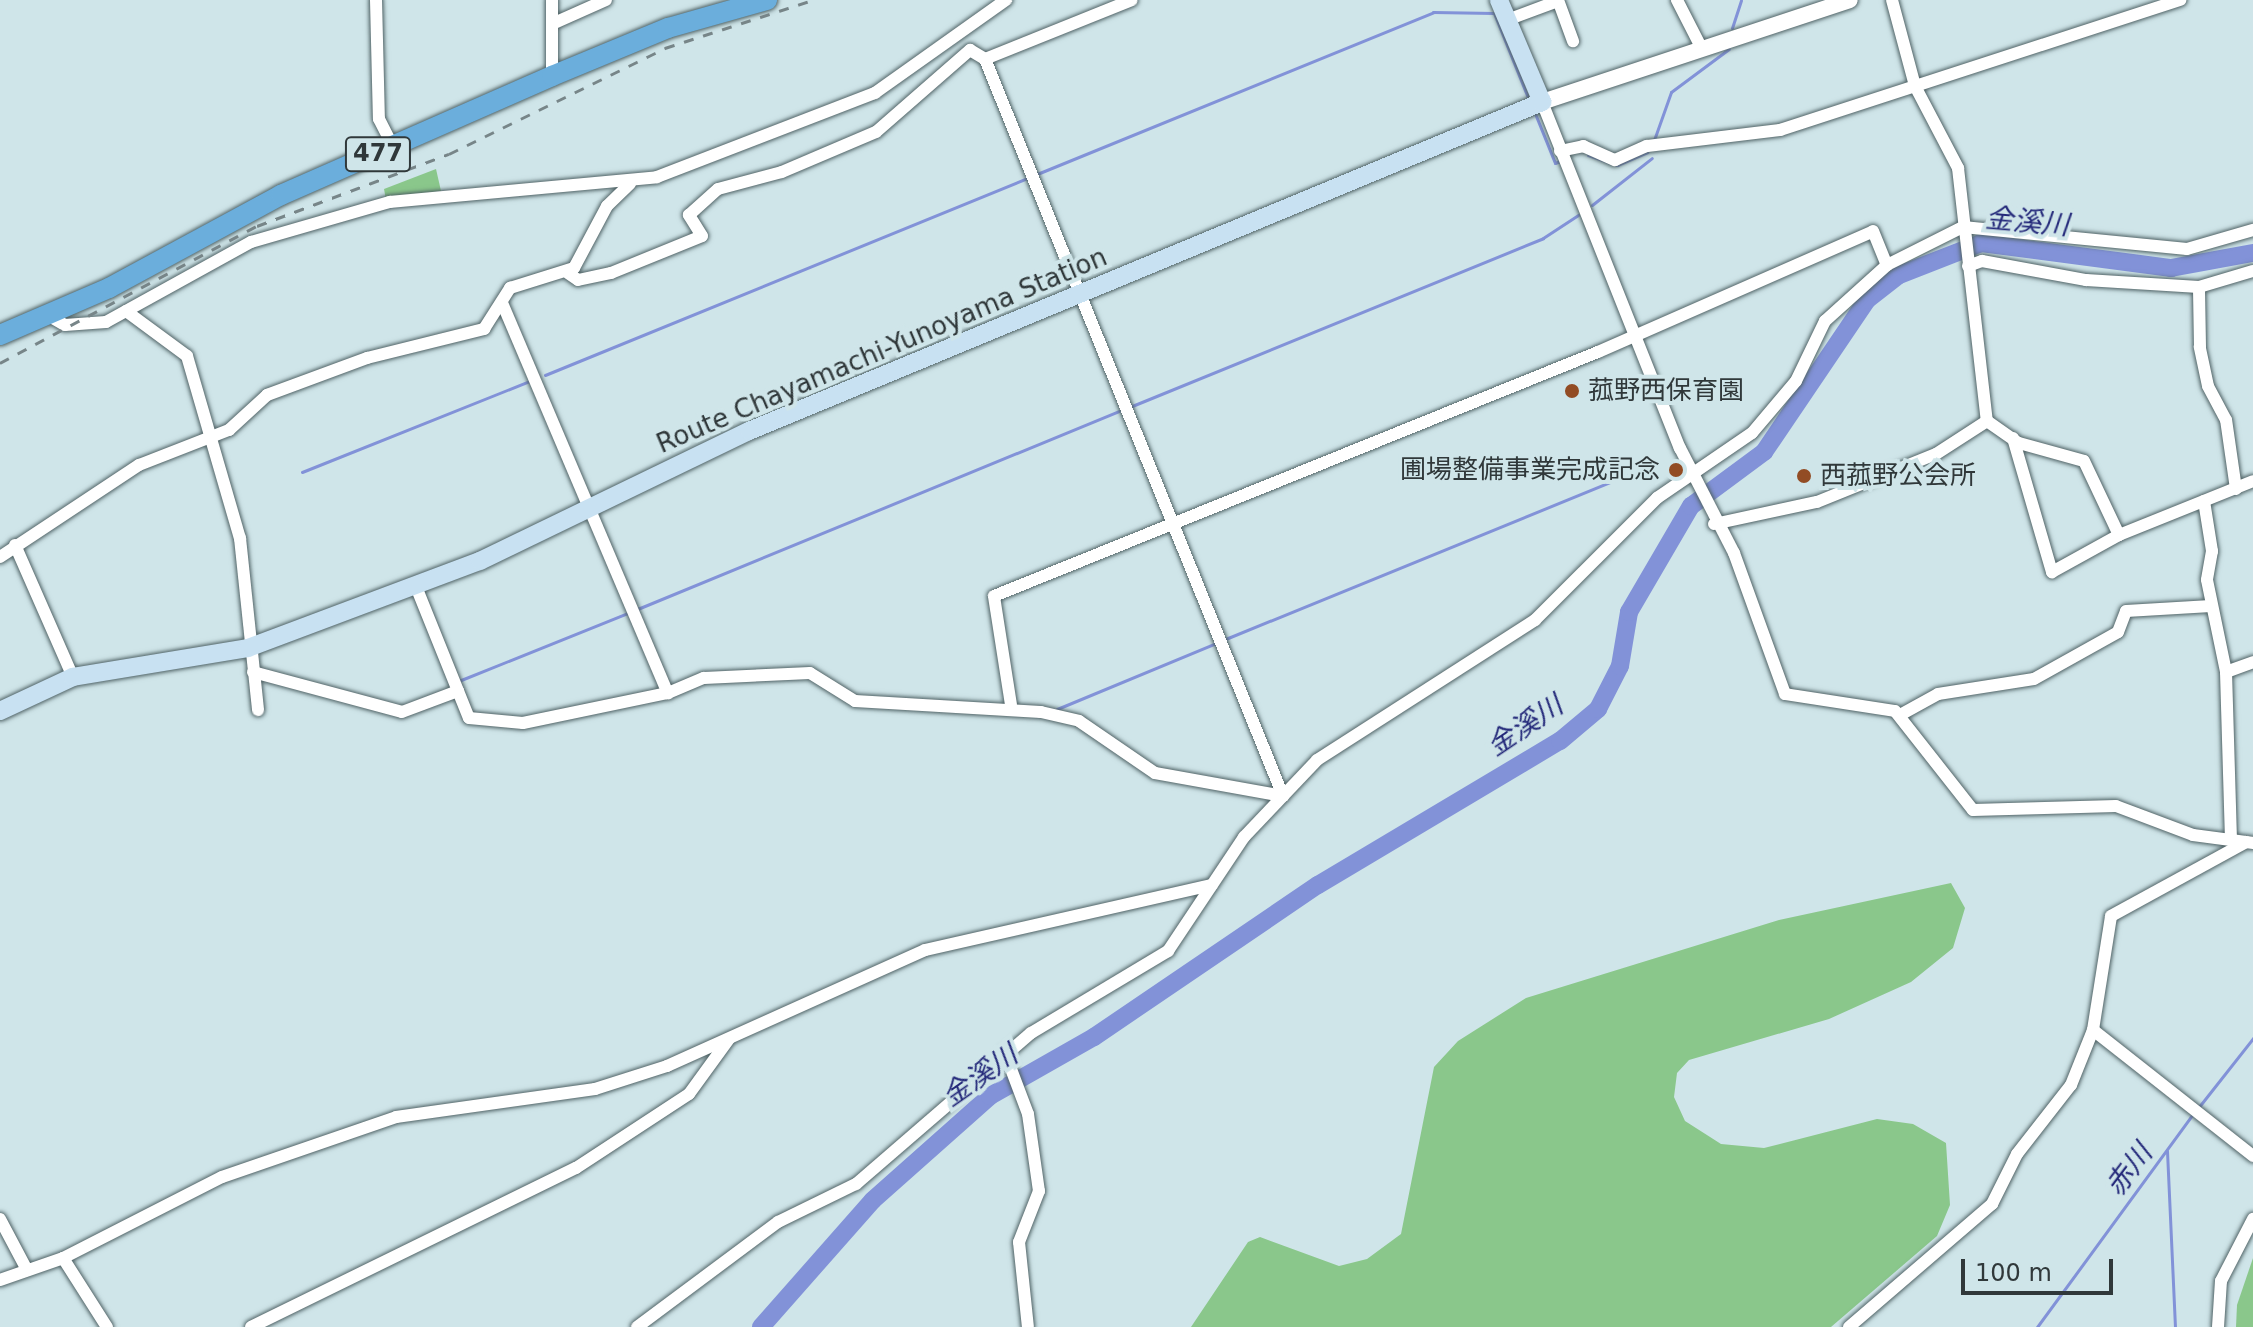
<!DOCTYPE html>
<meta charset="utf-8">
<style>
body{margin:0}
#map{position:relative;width:2253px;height:1327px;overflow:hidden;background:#cfe5e9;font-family:"DejaVu Sans","Noto Sans JP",sans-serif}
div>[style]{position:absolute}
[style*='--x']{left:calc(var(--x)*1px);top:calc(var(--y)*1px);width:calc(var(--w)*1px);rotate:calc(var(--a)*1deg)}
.green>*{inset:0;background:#8ac78b}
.stream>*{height:3px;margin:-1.5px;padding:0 1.5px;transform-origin:1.5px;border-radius:1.5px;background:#8292d8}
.river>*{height:18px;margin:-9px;padding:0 9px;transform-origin:9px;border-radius:9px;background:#8292d8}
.roads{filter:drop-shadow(0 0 2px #506366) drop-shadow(0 0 2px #506366)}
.minor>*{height:12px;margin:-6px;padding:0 6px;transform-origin:6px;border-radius:6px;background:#fff}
.tertiary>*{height:16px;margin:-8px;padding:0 8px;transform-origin:8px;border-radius:8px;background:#fff}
.secondary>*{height:18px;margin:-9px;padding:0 9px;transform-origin:9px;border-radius:9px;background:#c8e1f2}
.trunk>*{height:20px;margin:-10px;padding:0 10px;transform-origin:10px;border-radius:10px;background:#6baedc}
.rail>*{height:3px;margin-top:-1.5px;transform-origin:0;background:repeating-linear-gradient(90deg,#778588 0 10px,transparent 0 20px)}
.dots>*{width:22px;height:22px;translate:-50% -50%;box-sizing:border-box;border:4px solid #cfe5e9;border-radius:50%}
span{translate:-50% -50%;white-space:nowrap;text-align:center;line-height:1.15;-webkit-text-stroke:8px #cfe5e9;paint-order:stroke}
.shield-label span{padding:2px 6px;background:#cfe5e9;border:2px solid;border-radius:6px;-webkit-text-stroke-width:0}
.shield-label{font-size:24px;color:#30383a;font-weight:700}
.street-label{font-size:26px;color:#30383a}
.poi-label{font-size:26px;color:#30383a}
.left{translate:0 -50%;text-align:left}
.right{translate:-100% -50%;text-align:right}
.water-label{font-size:28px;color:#24297a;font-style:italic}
.scale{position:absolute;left:1961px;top:1259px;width:152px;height:36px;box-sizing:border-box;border:4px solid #30383a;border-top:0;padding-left:10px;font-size:24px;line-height:28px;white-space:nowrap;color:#30383a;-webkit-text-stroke:6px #cfe5e9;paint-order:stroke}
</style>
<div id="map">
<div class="green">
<i style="clip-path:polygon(436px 169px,441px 191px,386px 200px,384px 189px)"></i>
<i style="clip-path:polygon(1951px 883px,1965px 908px,1953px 948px,1911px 982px,1829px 1019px,1689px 1060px,1677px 1073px,1674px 1097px,1685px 1121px,1721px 1144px,1764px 1148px,1877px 1119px,1913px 1124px,1946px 1143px,1950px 1205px,1937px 1236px,1831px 1327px,1191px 1327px,1248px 1242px,1260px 1237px,1339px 1266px,1367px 1259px,1401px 1234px,1434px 1067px,1458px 1041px,1526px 998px,1779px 920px)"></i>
<i style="clip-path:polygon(2253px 1258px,2253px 1327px,2236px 1327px,2237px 1305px)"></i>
</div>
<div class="stream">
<i style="--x:1732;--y:28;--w:29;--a:-72"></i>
<i style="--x:1534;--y:111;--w:56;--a:68"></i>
<i style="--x:1555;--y:163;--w:9;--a:-21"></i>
<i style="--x:1654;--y:140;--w:51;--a:-70.5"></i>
<i style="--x:1671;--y:92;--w:72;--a:-36.6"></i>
<i style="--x:1588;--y:155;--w:31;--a:19"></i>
<i style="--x:1617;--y:165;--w:33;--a:-23"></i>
<i style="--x:1037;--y:174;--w:428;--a:-22.2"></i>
<i style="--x:1433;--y:12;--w:61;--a:0.9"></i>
<i style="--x:1494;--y:13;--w:94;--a:68.1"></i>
<i style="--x:1592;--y:205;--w:76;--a:-38.1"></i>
<i style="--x:545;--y:375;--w:524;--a:-22.21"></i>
<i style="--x:1132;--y:406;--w:444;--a:-22.2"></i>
<i style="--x:1543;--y:238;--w:42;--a:-33.3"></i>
<i style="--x:302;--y:472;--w:248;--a:-21.8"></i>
<i style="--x:635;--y:610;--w:523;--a:-22.35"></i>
<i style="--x:1223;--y:640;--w:452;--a:-22.2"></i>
<i style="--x:461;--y:680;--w:180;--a:-21.9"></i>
<i style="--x:1057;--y:709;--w:172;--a:-22.5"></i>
<i style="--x:2198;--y:1108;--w:89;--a:-51.8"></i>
<i style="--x:2167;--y:1151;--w:176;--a:87.4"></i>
<i style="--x:2037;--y:1327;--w:264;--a:-53.8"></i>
</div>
<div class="river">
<i style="--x:761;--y:1327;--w:169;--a:-48.6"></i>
<i style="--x:873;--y:1200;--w:157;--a:-41.6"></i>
<i style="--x:990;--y:1096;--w:120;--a:-29.6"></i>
<i style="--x:1094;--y:1037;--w:271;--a:-34.2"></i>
<i style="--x:1318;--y:885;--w:282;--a:-30.8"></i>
<i style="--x:1560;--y:741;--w:50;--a:-40.1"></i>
<i style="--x:1598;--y:709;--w:48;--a:-62.9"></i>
<i style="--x:1620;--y:666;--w:55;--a:-80.5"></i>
<i style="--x:1629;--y:612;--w:123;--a:-59.7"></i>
<i style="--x:1691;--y:506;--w:91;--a:-36.5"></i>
<i style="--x:1764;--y:452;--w:184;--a:-55.9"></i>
<i style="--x:1867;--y:300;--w:41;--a:-38"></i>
<i style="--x:1899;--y:275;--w:88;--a:-21.3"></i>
<i style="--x:1981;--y:243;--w:192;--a:7.5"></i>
<i style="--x:2171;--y:268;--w:83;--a:-10.4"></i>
</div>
<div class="roads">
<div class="minor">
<i style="--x:376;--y:0;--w:119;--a:88.6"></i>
<i style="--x:379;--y:119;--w:31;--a:63"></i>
<i style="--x:1558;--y:0;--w:44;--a:69.9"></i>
<i style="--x:1677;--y:0;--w:55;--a:63"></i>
<i style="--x:1892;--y:0;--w:89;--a:75"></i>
<i style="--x:1915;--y:86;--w:93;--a:62.3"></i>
<i style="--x:1958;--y:168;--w:255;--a:83.5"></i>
<i style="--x:1987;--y:421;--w:39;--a:35"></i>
<i style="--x:2019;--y:443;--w:67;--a:15.5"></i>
<i style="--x:2084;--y:461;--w:82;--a:64.7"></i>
<i style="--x:2119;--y:535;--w:144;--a:-21.9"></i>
<i style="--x:1507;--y:20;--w:54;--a:-20.4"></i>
<i style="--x:552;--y:24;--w:59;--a:-24"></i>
<i style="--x:985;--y:59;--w:795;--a:67.98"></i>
<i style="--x:552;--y:76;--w:76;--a:-90"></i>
<i style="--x:1542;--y:102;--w:373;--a:68.3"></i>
<i style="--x:1680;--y:448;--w:118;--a:62.8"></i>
<i style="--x:1734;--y:553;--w:150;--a:70.1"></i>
<i style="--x:1785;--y:694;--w:111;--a:8.8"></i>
<i style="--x:1895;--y:711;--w:126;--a:51.8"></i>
<i style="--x:1973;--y:810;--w:143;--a:-1.6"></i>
<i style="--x:2116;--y:806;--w:82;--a:20.6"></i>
<i style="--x:2193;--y:835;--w:61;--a:7.6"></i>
<i style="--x:1560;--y:151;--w:24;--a:-12"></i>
<i style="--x:1583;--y:146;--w:35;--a:24"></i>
<i style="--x:1615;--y:160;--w:35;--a:-24"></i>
<i style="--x:1647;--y:146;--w:134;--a:-6.9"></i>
<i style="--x:1780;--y:130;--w:421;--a:-18"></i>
<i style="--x:1968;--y:266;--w:15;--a:-20"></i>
<i style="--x:1982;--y:261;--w:106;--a:10.4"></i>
<i style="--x:2086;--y:280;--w:113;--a:3.5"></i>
<i style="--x:568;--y:273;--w:12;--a:35"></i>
<i style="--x:578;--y:280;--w:34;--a:-12"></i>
<i style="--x:611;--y:273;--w:98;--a:-22.1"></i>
<i style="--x:702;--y:236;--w:25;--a:-122"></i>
<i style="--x:689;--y:215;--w:39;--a:-42"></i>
<i style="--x:718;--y:189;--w:66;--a:-14.9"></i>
<i style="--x:782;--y:172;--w:102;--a:-23.1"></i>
<i style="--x:876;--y:132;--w:125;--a:-41.1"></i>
<i style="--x:970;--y:50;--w:17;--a:31"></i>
<i style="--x:985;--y:59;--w:158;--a:-21.9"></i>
<i style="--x:503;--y:305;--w:422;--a:67"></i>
<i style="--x:126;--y:311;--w:76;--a:36.4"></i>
<i style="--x:187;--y:356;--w:190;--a:73.8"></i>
<i style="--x:240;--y:538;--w:173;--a:84"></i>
<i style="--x:51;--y:317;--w:16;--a:30"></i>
<i style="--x:65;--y:325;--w:41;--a:-4.2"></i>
<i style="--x:106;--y:322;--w:166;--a:-28.9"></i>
<i style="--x:251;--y:242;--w:145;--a:-16.1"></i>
<i style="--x:390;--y:202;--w:268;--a:-5.3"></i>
<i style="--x:657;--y:177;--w:234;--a:-21.1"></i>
<i style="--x:875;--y:93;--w:161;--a:-35.4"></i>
<i style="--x:2013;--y:438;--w:140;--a:73.8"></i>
<i style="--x:2052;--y:572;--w:77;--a:-28.9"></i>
<i style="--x:2236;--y:489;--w:70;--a:-98.2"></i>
<i style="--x:2226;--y:420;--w:38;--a:-118"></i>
<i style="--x:2208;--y:386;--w:40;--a:-102"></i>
<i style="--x:2200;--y:347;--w:60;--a:-91"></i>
<i style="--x:2199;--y:287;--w:56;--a:-16.5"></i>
<i style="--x:2204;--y:501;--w:51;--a:80.9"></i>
<i style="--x:2212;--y:551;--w:29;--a:100"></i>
<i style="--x:2207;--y:580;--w:94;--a:78.3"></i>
<i style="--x:2226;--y:672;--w:168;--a:88.3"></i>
<i style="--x:1714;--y:524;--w:105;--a:-12.1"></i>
<i style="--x:1817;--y:502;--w:128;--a:-22"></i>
<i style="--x:1936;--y:454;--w:61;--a:-32.9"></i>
<i style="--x:15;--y:545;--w:144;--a:66.3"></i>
<i style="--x:0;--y:557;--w:167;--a:-33.5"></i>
<i style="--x:139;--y:465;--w:97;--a:-21.3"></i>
<i style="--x:229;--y:430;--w:52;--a:-42.6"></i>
<i style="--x:267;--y:395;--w:107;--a:-20.3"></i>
<i style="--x:367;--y:358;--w:121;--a:-13.9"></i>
<i style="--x:484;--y:329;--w:49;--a:-57.6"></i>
<i style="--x:510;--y:288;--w:67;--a:-17.4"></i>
<i style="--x:574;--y:268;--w:70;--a:-62"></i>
<i style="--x:607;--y:206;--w:32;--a:-44"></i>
<i style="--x:415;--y:584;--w:144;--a:68.1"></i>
<i style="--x:469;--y:718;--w:54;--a:5.3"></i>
<i style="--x:523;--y:723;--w:148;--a:-11.7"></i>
<i style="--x:668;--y:693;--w:39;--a:-23"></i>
<i style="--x:704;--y:678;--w:106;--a:-2.7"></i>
<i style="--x:810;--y:673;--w:53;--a:31.9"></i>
<i style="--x:855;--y:701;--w:186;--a:3.4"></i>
<i style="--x:1041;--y:712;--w:39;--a:13"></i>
<i style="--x:1079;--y:721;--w:92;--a:34.4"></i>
<i style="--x:1155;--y:773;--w:130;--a:10.2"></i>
<i style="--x:253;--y:672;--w:154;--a:15"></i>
<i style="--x:402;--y:712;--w:60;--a:-20.6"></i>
<i style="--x:2226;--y:672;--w:29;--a:-20"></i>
<i style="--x:1011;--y:705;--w:110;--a:-98.9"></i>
<i style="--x:994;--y:596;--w:651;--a:-22"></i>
<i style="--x:1598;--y:352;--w:300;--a:-23.7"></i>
<i style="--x:1873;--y:231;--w:37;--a:68"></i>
<i style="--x:1900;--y:715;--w:43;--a:-28.9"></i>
<i style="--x:1938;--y:694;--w:97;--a:-8.9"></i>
<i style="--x:2034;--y:679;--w:96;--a:-29.2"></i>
<i style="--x:2118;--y:632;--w:22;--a:-69"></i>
<i style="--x:2126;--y:611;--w:85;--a:-3.4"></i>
<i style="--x:2093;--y:1030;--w:204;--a:38.2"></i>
<i style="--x:1005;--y:1053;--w:65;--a:69.3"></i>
<i style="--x:1028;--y:1114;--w:78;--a:81.9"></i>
<i style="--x:1039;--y:1191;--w:55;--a:111.4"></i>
<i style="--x:1019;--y:1242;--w:85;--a:84"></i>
<i style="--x:0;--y:1219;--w:58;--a:62.1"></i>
<i style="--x:63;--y:1258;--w:82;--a:57.5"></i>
<i style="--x:0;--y:1280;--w:67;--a:-19.2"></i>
<i style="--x:63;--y:1258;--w:178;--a:-27"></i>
<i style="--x:222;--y:1177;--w:184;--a:-19"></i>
<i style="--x:396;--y:1117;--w:201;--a:-8"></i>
<i style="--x:595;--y:1089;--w:76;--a:-17.7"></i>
<i style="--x:667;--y:1066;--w:283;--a:-24.2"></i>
<i style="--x:925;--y:950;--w:294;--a:-12.8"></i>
<i style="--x:251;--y:1327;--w:362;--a:-26.1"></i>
<i style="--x:576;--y:1168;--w:135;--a:-33.2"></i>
<i style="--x:689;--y:1094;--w:68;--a:-54"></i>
<i style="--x:637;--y:1327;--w:176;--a:-36.7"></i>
<i style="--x:778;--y:1222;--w:87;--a:-26"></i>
<i style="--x:856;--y:1184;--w:231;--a:-40.8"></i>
<i style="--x:1031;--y:1033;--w:160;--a:-30.9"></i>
<i style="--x:1168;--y:951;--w:137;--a:-56.3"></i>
<i style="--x:1244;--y:837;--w:106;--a:-46.5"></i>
<i style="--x:1317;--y:760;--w:259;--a:-32.7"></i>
<i style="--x:1535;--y:620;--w:173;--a:-45"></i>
<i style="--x:1657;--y:498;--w:115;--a:-34.4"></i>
<i style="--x:1752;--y:433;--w:68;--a:-49.8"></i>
<i style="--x:1796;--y:381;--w:67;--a:-64.2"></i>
<i style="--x:1825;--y:321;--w:84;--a:-42.1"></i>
<i style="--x:1887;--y:265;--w:85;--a:-26.6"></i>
<i style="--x:1963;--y:227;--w:225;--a:5.6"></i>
<i style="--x:2187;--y:249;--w:69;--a:-16.1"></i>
<i style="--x:1849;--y:1327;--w:189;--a:-40.7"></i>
<i style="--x:1992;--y:1204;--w:56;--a:-63.4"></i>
<i style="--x:2017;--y:1154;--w:88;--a:-52"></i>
<i style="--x:2071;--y:1085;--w:59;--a:-68.2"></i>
<i style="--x:2093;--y:1030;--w:115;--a:-81"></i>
<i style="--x:2111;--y:916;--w:154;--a:-28.7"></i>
<i style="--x:2218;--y:1327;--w:46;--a:-86.3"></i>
<i style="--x:2221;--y:1281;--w:70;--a:-62.7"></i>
</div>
<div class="tertiary">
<i style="--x:1542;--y:102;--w:324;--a:-18.3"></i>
</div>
<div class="secondary">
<i style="--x:0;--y:711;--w:81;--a:-25"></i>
<i style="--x:73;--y:677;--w:177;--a:-9.4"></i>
<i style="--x:248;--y:648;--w:248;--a:-20.6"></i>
<i style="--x:480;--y:561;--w:299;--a:-25.8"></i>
<i style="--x:749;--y:431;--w:859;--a:-22.53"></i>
<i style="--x:1542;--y:102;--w:111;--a:-112.9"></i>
</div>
<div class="trunk">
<i style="--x:0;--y:335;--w:119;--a:-23.3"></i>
<i style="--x:109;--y:288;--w:196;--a:-28.4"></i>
<i style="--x:281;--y:195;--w:296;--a:-23.7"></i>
<i style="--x:552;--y:76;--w:126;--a:-22.5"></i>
<i style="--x:668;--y:28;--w:103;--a:-15.8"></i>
</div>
</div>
<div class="rail">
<i style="--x:0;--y:363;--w:291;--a:-28.1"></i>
<i style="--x:257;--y:226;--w:205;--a:-20.6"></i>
<i style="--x:449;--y:154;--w:241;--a:-26.1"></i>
<i style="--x:665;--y:48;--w:156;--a:-18"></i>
</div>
<div class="dots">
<i style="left:1572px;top:391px;background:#924c24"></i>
<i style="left:1676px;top:470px;background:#924c24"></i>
<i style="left:1804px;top:476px;background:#924c24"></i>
</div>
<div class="shield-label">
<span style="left:378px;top:154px">477</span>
</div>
<div class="street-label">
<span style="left:882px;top:351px;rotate:-23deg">Route Chayamachi-Yunoyama Station</span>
</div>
<div class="poi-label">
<span class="left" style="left:1588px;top:391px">菰野西保育園</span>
<span class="right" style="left:1660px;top:470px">圃場整備事業完成記念</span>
<span class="left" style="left:1820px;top:476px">西菰野公会所</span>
</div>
<div class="water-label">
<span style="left:2027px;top:222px;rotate:5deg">金溪川</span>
<span style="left:1525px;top:726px;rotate:-34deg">金溪川</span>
<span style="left:980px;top:1076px;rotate:-35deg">金溪川</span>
<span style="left:2129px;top:1170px;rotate:-53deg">赤川</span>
</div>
<div class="scale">100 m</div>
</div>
